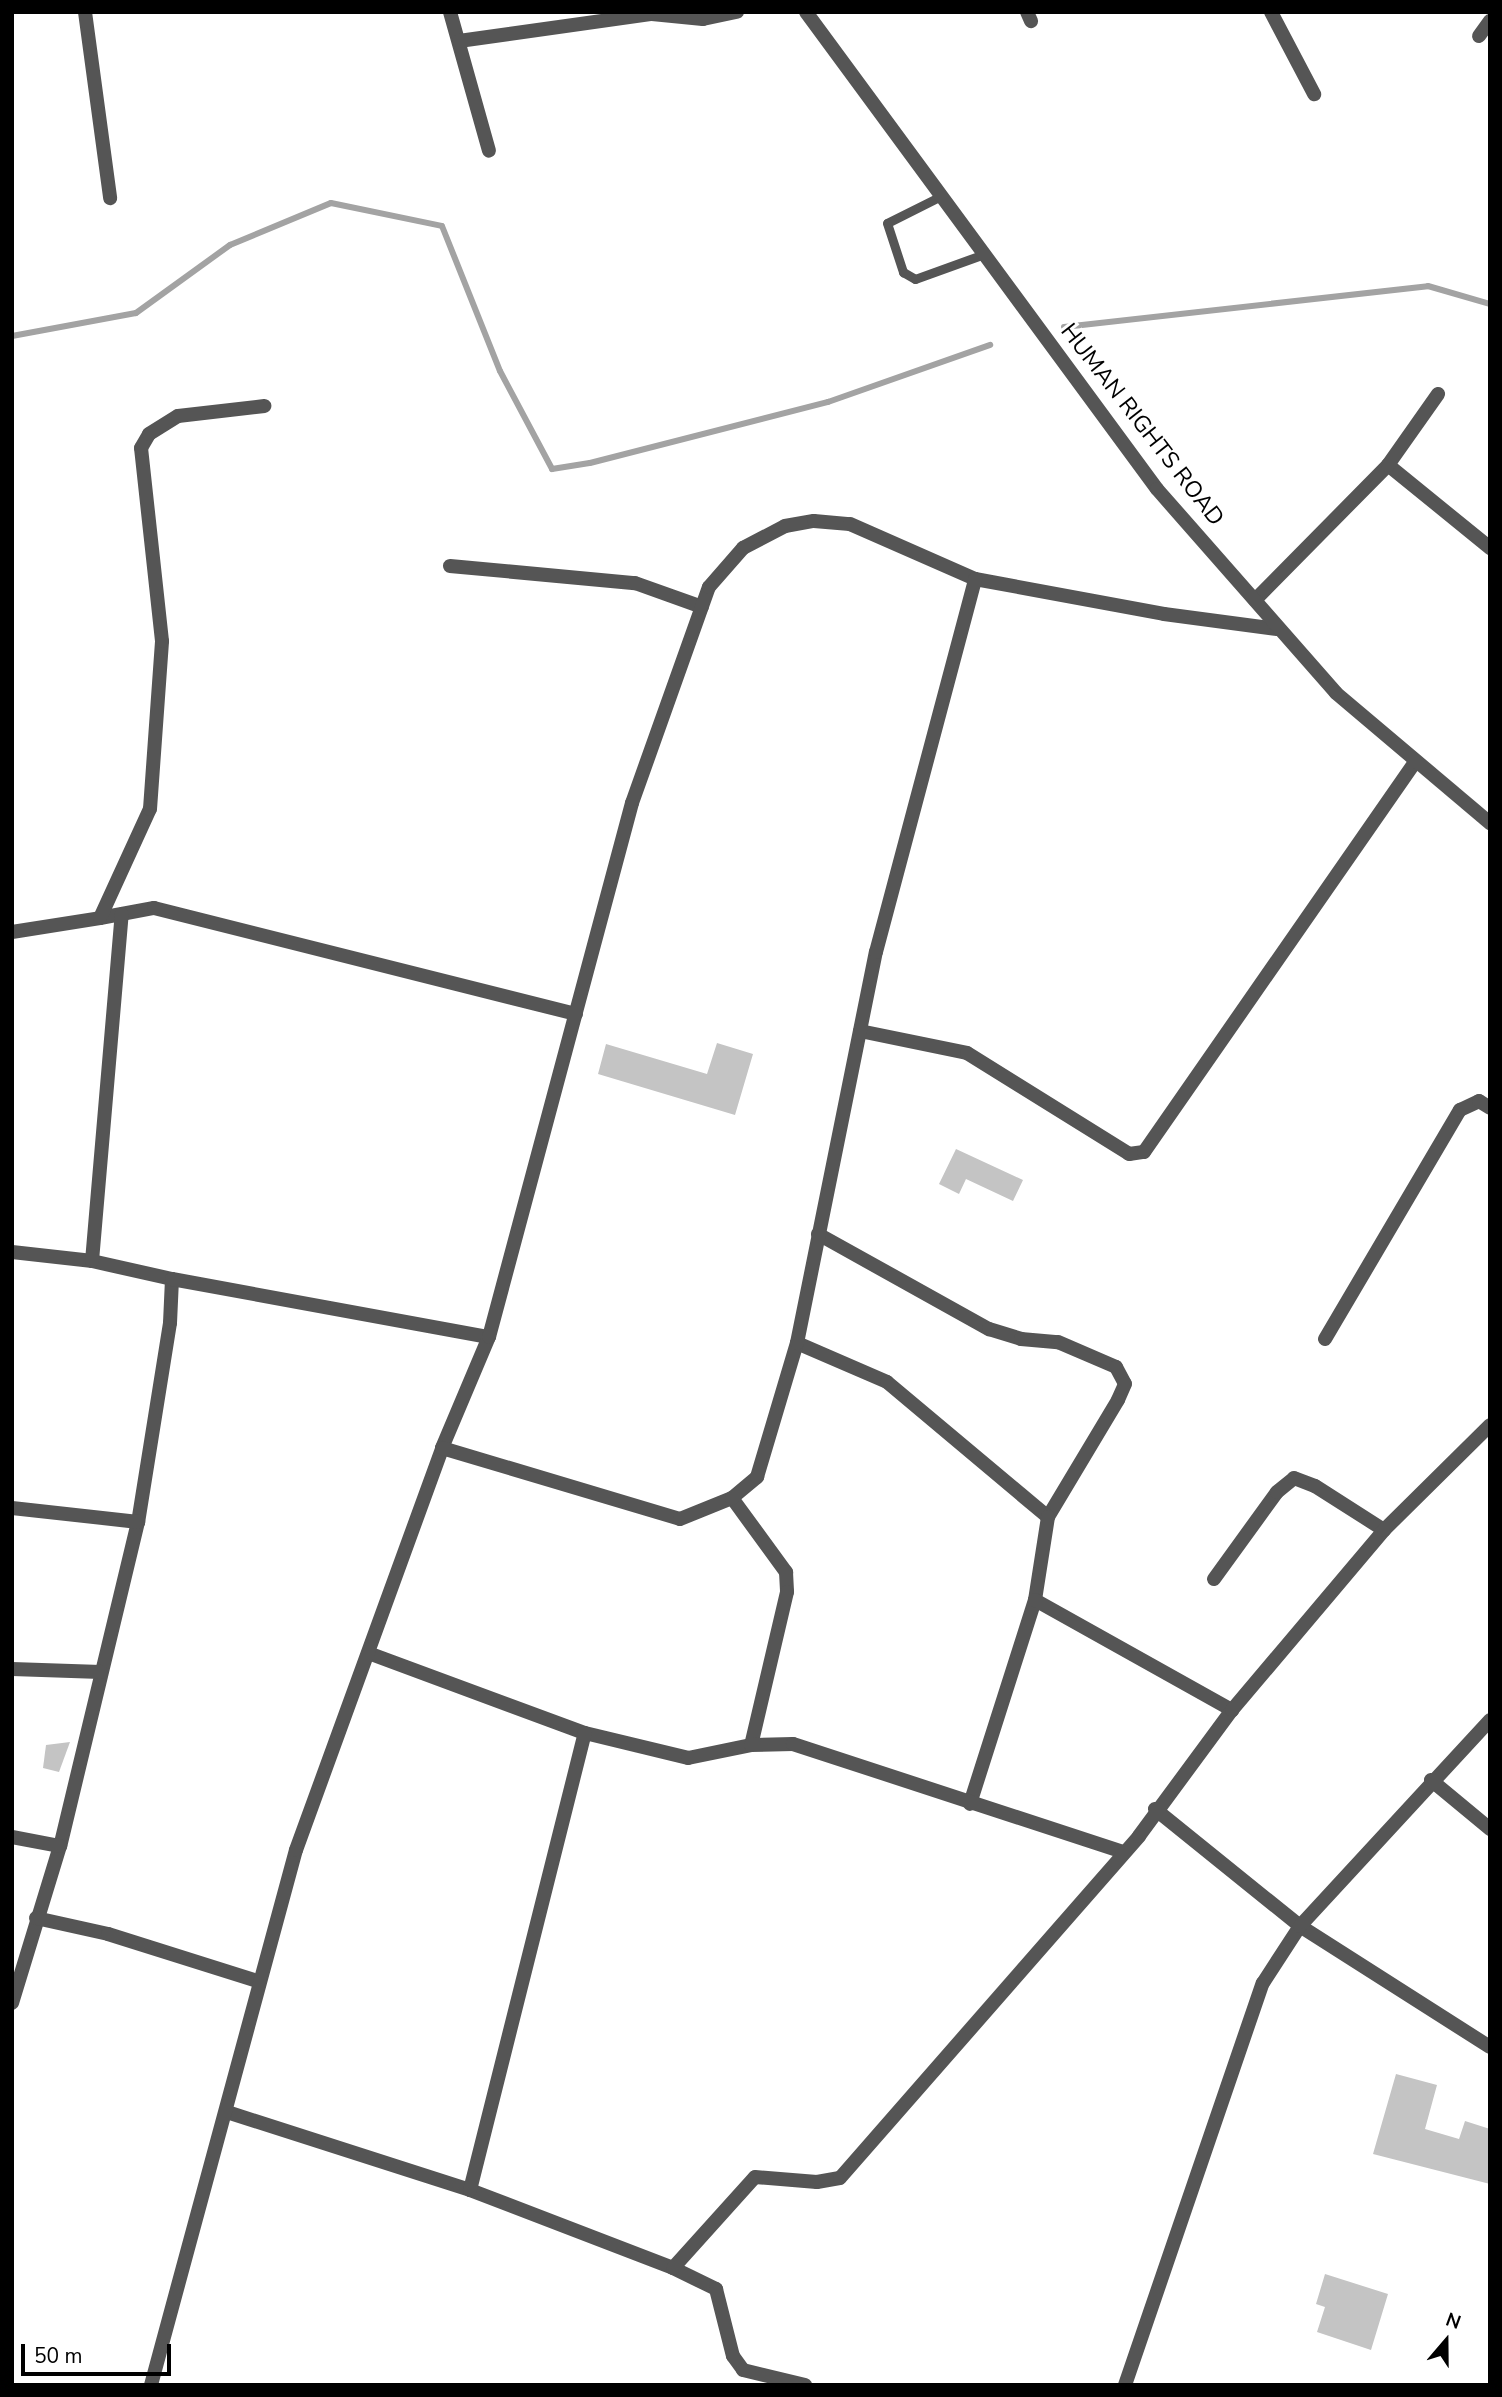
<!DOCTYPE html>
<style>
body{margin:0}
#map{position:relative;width:1502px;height:2397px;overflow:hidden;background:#fff;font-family:"Nunito Sans",sans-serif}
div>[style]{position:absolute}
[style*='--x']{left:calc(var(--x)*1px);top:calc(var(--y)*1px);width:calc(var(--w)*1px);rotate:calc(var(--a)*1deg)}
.stream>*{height:6px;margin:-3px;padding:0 3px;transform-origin:3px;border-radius:3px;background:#a3a3a3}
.building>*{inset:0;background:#c4c4c4}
.service>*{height:9px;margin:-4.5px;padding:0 4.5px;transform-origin:4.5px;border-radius:4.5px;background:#555}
.minor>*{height:14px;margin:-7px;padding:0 7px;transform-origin:7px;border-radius:7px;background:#555}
.tertiary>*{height:14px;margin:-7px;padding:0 7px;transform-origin:7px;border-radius:7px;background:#555}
span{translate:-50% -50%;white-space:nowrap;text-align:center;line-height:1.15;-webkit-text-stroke:6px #fff;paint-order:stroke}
.street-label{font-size:23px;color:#000}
.frame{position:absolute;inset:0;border:14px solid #000;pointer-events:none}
.north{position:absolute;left:1411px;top:2306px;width:70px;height:70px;-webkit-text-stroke:5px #fff;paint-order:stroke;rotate:20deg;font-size:19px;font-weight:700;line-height:28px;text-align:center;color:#000}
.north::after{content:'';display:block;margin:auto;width:24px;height:32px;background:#000;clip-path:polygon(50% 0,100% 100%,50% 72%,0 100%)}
.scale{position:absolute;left:21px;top:2344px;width:150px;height:32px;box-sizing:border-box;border:4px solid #000;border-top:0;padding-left:9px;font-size:21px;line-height:24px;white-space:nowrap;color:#000;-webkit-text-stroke:5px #fff;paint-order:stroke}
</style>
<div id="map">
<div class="stream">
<i style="--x:1064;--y:327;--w:366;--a:-6.4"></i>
<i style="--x:1428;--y:286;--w:65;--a:16.2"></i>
<i style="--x:12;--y:336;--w:126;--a:-10.5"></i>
<i style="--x:136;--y:313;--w:116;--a:-35.9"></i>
<i style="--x:230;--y:245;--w:109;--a:-22.6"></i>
<i style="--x:331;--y:203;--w:113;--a:11.7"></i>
<i style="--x:442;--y:226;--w:156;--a:68.2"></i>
<i style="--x:500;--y:371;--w:111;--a:62"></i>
<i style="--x:552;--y:469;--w:38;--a:-9"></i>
<i style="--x:590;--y:463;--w:246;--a:-14.4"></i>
<i style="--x:828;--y:402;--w:172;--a:-19.4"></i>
</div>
<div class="building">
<i style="clip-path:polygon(717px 1043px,753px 1054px,735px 1115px,598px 1074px,606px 1044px,707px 1074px)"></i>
<i style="clip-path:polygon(956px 1149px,1023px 1180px,1013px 1201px,966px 1179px,959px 1194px,939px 1184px)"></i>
<i style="clip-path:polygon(70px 1742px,59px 1772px,43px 1768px,46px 1745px)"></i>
<i style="clip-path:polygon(1396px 2074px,1437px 2085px,1425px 2129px,1459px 2139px,1465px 2121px,1490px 2129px,1490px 2184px,1373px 2154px)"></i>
<i style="clip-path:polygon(1325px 2274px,1388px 2294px,1371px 2350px,1317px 2332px,1325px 2307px,1316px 2304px)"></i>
</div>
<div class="service">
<i style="--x:941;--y:196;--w:60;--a:153.4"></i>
<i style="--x:887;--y:223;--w:52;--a:71.9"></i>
<i style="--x:903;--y:272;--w:14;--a:30"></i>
<i style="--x:915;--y:279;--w:73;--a:-19.9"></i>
</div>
<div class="minor">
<i style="--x:85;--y:12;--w:188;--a:82.3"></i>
<i style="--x:450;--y:12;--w:144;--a:74.3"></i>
<i style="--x:1027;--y:12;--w:10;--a:66"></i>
<i style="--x:1271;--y:12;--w:93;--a:62.3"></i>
<i style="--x:1479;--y:36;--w:19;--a:-54"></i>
<i style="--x:459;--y:41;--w:195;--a:-8"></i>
<i style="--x:652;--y:14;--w:51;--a:5.6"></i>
<i style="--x:703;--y:19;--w:35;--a:-12"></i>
<i style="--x:1388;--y:465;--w:132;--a:39.1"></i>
<i style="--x:450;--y:566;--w:186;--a:5.3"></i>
<i style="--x:635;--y:583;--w:71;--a:19.7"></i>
<i style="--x:1255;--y:600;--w:190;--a:-45.4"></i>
<i style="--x:1388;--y:465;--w:87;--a:-54.8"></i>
<i style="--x:100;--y:918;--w:55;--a:-10.5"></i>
<i style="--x:154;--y:908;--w:435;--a:14.1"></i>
<i style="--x:12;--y:932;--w:89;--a:-9"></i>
<i style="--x:100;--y:918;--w:120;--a:-65.4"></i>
<i style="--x:150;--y:809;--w:168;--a:-85.9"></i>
<i style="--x:162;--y:641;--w:194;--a:-96.2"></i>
<i style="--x:141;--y:448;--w:16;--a:-60"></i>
<i style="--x:149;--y:434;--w:34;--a:-32"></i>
<i style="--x:178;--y:416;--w:87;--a:-6.6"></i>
<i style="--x:860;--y:1031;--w:109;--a:11.6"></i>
<i style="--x:967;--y:1053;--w:191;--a:31.9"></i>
<i style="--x:1129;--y:1154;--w:15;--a:-8"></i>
<i style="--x:1144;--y:1152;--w:475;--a:-55.2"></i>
<i style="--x:818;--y:1234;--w:196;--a:29.1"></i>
<i style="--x:989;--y:1329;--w:34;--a:17"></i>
<i style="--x:1021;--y:1339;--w:37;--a:5"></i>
<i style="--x:1058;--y:1342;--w:63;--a:23.3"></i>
<i style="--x:1116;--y:1367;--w:19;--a:62"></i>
<i style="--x:1125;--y:1384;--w:17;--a:114"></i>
<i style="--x:1118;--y:1400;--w:136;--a:120.9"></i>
<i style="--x:12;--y:1252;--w:81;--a:6.4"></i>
<i style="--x:92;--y:1261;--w:82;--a:12.7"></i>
<i style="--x:172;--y:1279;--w:44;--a:92.6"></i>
<i style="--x:170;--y:1323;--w:202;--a:99.1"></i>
<i style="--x:138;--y:1522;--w:333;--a:103.5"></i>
<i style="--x:60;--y:1846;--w:164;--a:107"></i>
<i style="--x:92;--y:1261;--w:348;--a:-85.1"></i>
<i style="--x:172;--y:1279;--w:322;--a:10.4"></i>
<i style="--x:1325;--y:1339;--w:266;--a:-59.5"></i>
<i style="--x:1460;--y:1110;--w:21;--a:-25"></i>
<i style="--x:1479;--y:1101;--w:13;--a:32"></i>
<i style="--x:797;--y:1343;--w:98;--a:23.4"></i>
<i style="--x:887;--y:1382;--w:210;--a:40"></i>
<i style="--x:1048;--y:1517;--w:84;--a:98.9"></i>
<i style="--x:1035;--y:1600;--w:214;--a:107.7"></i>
<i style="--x:442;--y:1448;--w:121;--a:-67.1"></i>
<i style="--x:489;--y:1337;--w:553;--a:-75.01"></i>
<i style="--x:632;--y:803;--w:229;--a:-70.4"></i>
<i style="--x:709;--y:587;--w:52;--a:-48.9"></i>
<i style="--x:743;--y:548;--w:47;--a:-27.6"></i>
<i style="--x:785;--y:526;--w:29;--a:-10"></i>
<i style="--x:814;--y:521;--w:36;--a:5"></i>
<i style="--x:850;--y:524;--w:137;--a:23.7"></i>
<i style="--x:975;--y:579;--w:192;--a:10.5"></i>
<i style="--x:1164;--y:614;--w:114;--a:7.6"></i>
<i style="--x:732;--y:1498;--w:92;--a:53.9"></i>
<i style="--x:786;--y:1572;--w:20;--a:87"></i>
<i style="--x:787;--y:1592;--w:157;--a:103.2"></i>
<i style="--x:12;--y:1508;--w:127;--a:6.3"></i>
<i style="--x:1214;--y:1579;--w:107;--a:-54.1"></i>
<i style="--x:1277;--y:1492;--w:22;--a:-39"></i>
<i style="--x:1294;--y:1478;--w:22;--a:21"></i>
<i style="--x:1315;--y:1486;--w:82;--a:32.5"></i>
<i style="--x:1035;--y:1600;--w:226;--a:29.2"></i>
<i style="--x:371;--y:1654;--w:228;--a:20.3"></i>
<i style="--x:585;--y:1733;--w:106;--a:13.6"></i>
<i style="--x:688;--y:1758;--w:64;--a:-11.7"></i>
<i style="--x:751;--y:1745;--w:42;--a:-1.4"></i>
<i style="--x:793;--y:1744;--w:347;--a:18.1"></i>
<i style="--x:12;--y:1669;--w:89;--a:1.9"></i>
<i style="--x:1431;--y:1780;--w:77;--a:39.7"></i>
<i style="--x:1155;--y:1809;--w:186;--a:38.9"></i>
<i style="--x:1300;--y:1926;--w:225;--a:32.5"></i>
<i style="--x:12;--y:1837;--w:49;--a:10.6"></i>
<i style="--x:36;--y:1918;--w:74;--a:12.5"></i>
<i style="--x:108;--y:1934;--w:156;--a:17.5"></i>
<i style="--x:227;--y:2112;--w:255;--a:17.8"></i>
<i style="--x:470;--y:2190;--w:217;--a:21"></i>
<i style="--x:673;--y:2268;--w:48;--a:26"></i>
<i style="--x:716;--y:2289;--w:69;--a:75.8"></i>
<i style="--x:733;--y:2356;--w:17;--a:54"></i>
<i style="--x:743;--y:2370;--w:64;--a:13.6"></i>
<i style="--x:470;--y:2190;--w:471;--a:-75.9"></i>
<i style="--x:673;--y:2268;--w:122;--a:-48"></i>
<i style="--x:755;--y:2177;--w:62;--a:4.6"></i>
<i style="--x:817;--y:2182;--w:23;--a:-10"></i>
<i style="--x:840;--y:2178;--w:454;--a:-48.8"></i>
<i style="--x:1139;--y:1836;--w:157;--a:-53.6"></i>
<i style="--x:1232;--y:1710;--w:236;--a:-49.8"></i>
<i style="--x:1384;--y:1530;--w:149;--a:-44.7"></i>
<i style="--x:151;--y:2385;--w:554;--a:-74.84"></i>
<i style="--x:296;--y:1850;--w:428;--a:-70"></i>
<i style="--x:442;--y:1448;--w:248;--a:16.6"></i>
<i style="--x:680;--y:1519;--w:56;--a:-22"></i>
<i style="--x:732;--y:1498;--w:33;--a:-40"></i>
<i style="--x:757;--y:1477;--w:140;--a:-73.4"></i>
<i style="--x:797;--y:1343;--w:399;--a:-78.6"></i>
<i style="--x:876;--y:952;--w:386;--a:-75.1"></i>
<i style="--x:1125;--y:2385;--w:425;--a:-71.1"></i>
<i style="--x:1263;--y:1983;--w:68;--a:-57"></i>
<i style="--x:1300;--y:1926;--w:280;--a:-47.3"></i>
</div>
<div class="tertiary">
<i style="--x:806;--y:12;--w:592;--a:53.65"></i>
<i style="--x:1157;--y:489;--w:271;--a:48.7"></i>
<i style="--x:1336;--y:693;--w:202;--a:40.2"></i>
</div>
<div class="street-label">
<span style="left:1142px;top:425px;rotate:52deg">HUMAN RIGHTS ROAD</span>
</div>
<div class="frame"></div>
<div class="north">N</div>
<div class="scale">50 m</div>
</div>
